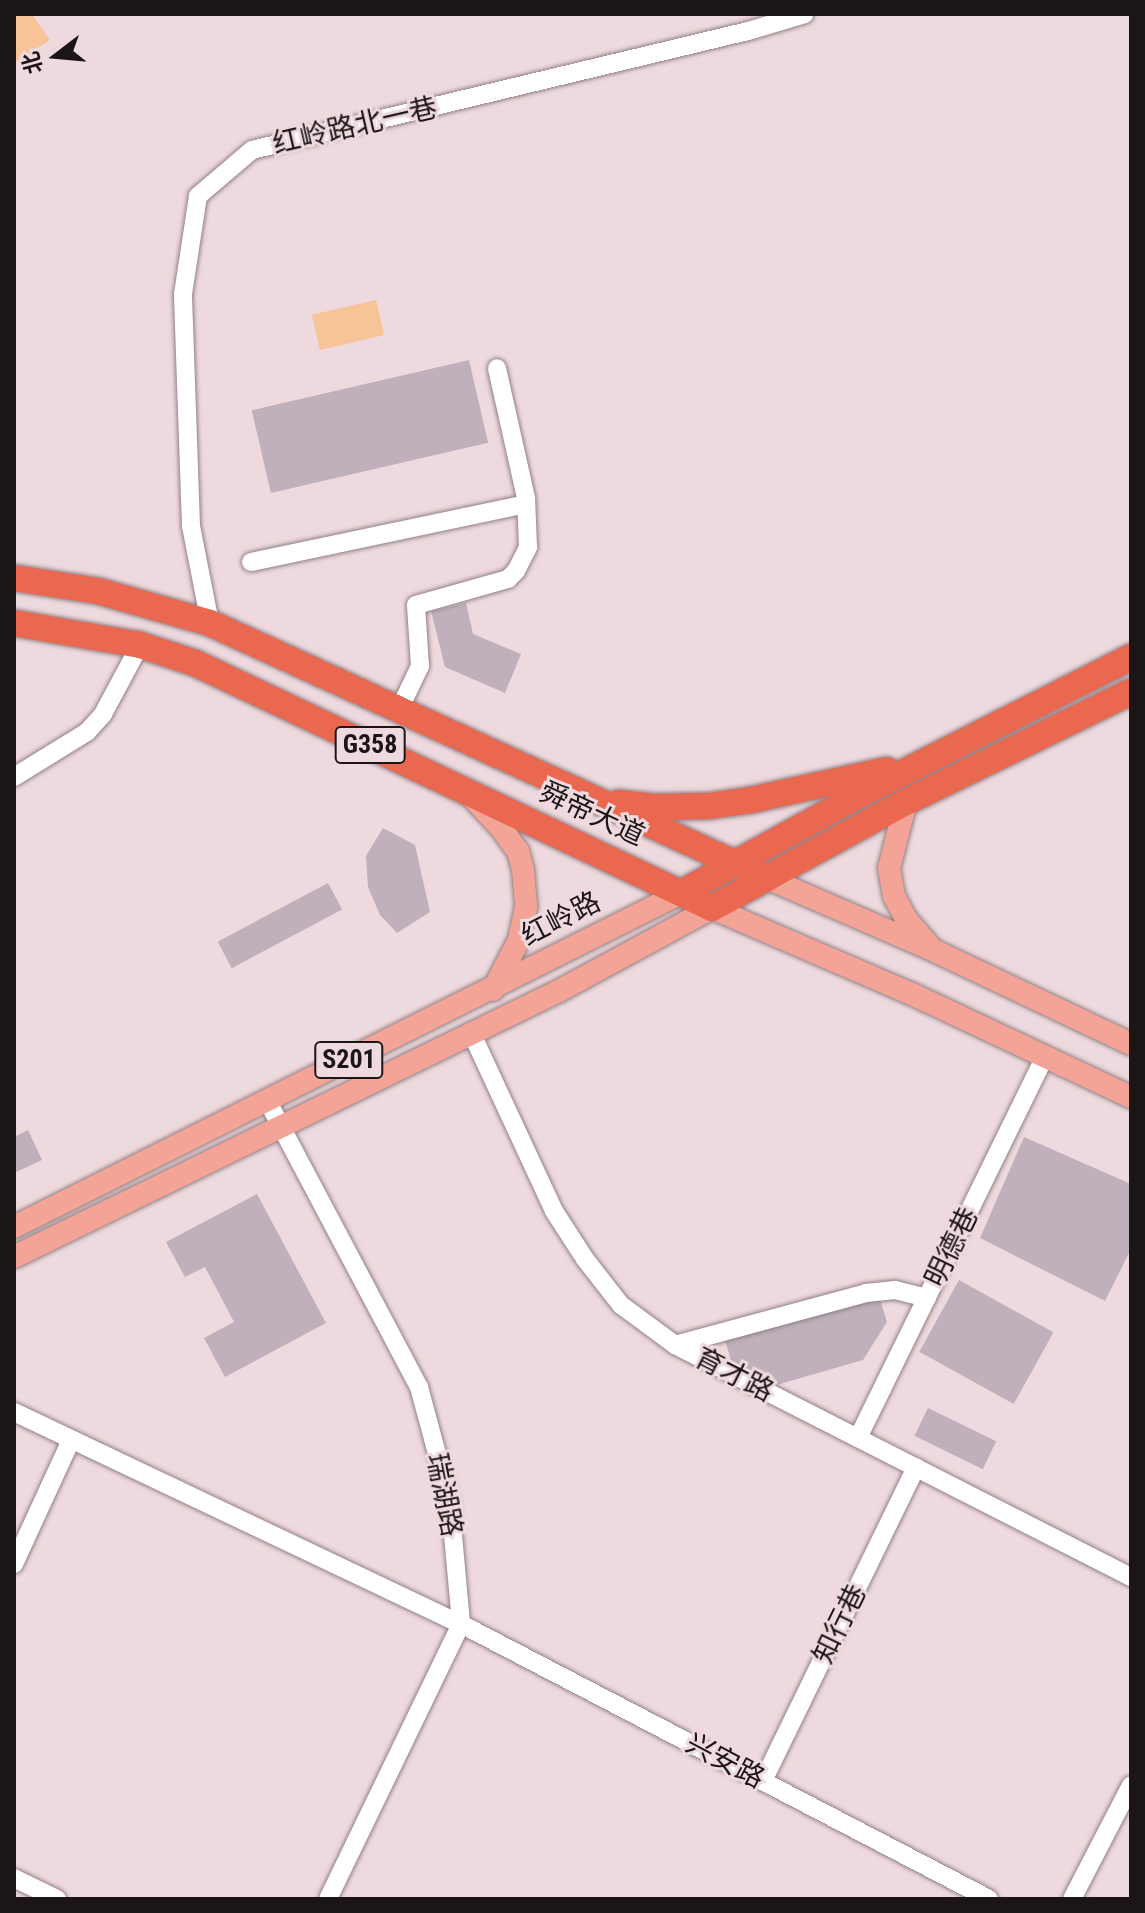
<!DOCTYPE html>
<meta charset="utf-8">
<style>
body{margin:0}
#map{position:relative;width:1145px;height:1913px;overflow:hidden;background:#eedade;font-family:"Roboto Condensed","Noto Sans SC",sans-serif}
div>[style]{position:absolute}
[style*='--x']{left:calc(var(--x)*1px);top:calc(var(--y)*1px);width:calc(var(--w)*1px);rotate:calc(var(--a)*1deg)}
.green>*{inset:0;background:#f7c498;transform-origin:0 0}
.building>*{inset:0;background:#bfb0bc;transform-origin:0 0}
.roads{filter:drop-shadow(0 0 2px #938085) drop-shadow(0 0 2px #938085)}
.minor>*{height:18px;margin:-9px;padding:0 9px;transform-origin:9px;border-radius:9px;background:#fff}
.major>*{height:22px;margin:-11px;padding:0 11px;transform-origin:11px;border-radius:11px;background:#f3a496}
.highway>*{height:26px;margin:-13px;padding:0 13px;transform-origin:13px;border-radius:13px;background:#eb6850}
span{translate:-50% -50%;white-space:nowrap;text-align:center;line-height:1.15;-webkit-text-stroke:6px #eedade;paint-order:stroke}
.shield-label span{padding:2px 6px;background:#eedade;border:2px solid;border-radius:6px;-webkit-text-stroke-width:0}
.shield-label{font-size:26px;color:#1c1516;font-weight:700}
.street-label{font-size:28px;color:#1c1516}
.frame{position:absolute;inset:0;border:16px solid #1c1516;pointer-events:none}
.north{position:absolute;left:16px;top:16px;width:80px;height:80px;-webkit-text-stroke:6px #eedade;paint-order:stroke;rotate:254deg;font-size:22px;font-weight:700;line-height:32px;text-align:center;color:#1c1516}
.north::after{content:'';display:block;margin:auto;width:28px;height:36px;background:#1c1516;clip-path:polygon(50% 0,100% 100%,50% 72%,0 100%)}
</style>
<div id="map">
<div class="green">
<i style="clip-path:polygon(14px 14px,32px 14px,50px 40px,14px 63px)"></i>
<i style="left:376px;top:300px;width:36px;height:66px;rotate:77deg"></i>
</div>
<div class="building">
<i style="left:469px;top:360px;width:85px;height:223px;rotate:77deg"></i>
<i style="clip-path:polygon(466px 603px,473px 634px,521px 654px,505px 693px,445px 667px,431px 611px)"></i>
<i style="clip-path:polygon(383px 828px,415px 845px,430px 912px,397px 933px,380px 915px,368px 887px,366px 856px)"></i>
<i style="left:328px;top:883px;width:30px;height:125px;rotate:62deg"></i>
<i style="clip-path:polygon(28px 1130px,42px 1160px,14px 1173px,14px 1137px)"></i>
<i style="clip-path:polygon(1024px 1137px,1131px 1184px,1131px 1249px,1105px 1301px,980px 1238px)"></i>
<i style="clip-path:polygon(257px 1194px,326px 1323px,225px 1377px,204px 1338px,234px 1322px,205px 1267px,185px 1277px,166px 1242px)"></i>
<i style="left:959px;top:1280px;width:108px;height:82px;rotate:29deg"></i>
<i style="clip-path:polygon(879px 1296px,887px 1322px,863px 1360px,773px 1386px,733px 1366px,725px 1341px)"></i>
<i style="left:928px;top:1408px;width:76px;height:31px;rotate:26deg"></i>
</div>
<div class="roads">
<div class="minor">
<i style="--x:251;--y:562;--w:281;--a:-11.9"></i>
<i style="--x:210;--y:623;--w:99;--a:-101.1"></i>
<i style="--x:191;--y:526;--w:232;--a:-92"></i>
<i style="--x:183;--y:294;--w:99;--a:-81.3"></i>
<i style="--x:198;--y:196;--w:71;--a:-40.4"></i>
<i style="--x:252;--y:150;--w:510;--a:-13.49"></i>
<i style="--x:748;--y:31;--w:59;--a:-16.6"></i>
<i style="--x:399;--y:710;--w:49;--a:-64.5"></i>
<i style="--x:420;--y:666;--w:61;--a:-93.8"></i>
<i style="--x:416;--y:605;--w:96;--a:-15.8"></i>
<i style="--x:508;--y:579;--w:11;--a:-45"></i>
<i style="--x:516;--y:571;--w:27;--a:-63"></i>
<i style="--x:528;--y:547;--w:49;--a:-92.3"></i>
<i style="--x:526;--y:498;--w:133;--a:-102.6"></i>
<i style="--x:14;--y:777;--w:86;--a:-31.7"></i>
<i style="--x:87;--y:732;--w:24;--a:-48"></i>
<i style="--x:103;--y:714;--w:78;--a:-61.8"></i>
<i style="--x:471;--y:1032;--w:197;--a:65.1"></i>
<i style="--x:554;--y:1211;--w:57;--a:57.1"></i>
<i style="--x:585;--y:1259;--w:58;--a:52"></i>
<i style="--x:621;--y:1305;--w:67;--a:36.5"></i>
<i style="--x:675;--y:1345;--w:512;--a:26.97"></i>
<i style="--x:267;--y:1100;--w:325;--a:62.1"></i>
<i style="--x:419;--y:1387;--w:119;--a:74.9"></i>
<i style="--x:450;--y:1502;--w:122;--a:84.8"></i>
<i style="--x:461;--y:1624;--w:305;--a:115.8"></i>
<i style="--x:675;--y:1345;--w:198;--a:-15.2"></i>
<i style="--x:866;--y:1293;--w:29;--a:-6"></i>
<i style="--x:895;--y:1290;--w:33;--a:14"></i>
<i style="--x:14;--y:1412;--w:495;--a:25.4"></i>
<i style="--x:461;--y:1624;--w:595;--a:27.51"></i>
<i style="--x:858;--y:1438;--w:424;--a:-63.9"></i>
<i style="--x:14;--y:1564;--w:136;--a:-65.3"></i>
<i style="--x:763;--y:1781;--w:349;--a:-64"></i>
<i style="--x:14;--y:1878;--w:48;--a:26"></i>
<i style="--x:1072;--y:1899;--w:128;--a:-62.6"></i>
</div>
<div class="major">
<i style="--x:472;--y:797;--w:42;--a:46.9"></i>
<i style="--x:501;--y:828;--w:29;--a:54"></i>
<i style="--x:518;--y:851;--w:20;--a:75"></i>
<i style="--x:523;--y:870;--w:37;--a:85"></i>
<i style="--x:526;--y:907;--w:34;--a:102"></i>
<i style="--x:519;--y:940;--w:56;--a:117.5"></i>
<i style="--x:906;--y:802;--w:68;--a:104.4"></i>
<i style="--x:889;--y:868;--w:28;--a:80"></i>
<i style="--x:894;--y:896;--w:27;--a:62"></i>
<i style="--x:907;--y:920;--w:32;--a:49"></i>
<i style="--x:767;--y:878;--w:183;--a:23.5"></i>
<i style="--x:935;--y:951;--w:217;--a:25.4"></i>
<i style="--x:14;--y:1227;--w:748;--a:-26.6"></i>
<i style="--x:14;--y:1257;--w:606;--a:-26.02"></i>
<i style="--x:559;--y:991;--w:174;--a:-28.5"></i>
<i style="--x:712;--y:908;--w:220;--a:23.3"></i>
<i style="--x:914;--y:995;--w:240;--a:25.2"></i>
</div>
<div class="highway">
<i style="--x:14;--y:578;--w:85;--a:8.8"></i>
<i style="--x:98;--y:591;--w:116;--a:15.9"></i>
<i style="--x:210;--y:623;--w:613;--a:24.6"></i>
<i style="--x:14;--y:623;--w:128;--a:9.9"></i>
<i style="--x:140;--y:645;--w:58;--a:18.1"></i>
<i style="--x:195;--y:663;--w:572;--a:25.36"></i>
<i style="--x:712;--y:908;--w:221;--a:-28.7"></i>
<i style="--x:906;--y:802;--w:250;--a:-26.1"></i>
<i style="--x:618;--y:803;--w:37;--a:6"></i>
<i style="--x:655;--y:807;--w:54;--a:-1.1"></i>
<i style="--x:709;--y:806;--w:42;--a:-8.1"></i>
<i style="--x:751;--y:800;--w:139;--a:-12.4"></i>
<i style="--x:683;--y:892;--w:208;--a:-28.8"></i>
<i style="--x:865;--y:792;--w:298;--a:-26.9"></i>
</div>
</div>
<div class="shield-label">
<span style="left:370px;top:745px">G358</span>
<span style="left:349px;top:1060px">S201</span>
</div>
<div class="street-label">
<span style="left:355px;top:126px;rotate:-13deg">红岭路北一巷</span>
<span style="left:592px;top:814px;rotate:25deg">舜帝大道</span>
<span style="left:561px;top:919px;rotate:-27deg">红岭路</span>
<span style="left:952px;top:1247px;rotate:-64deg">明德巷</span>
<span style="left:734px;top:1375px;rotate:27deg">育才路</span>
<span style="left:444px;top:1495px;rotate:79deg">瑞湖路</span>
<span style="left:840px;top:1624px;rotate:-64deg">知行巷</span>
<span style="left:725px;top:1761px;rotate:28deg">兴安路</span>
</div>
<div class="frame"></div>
<div class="north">北</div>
</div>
